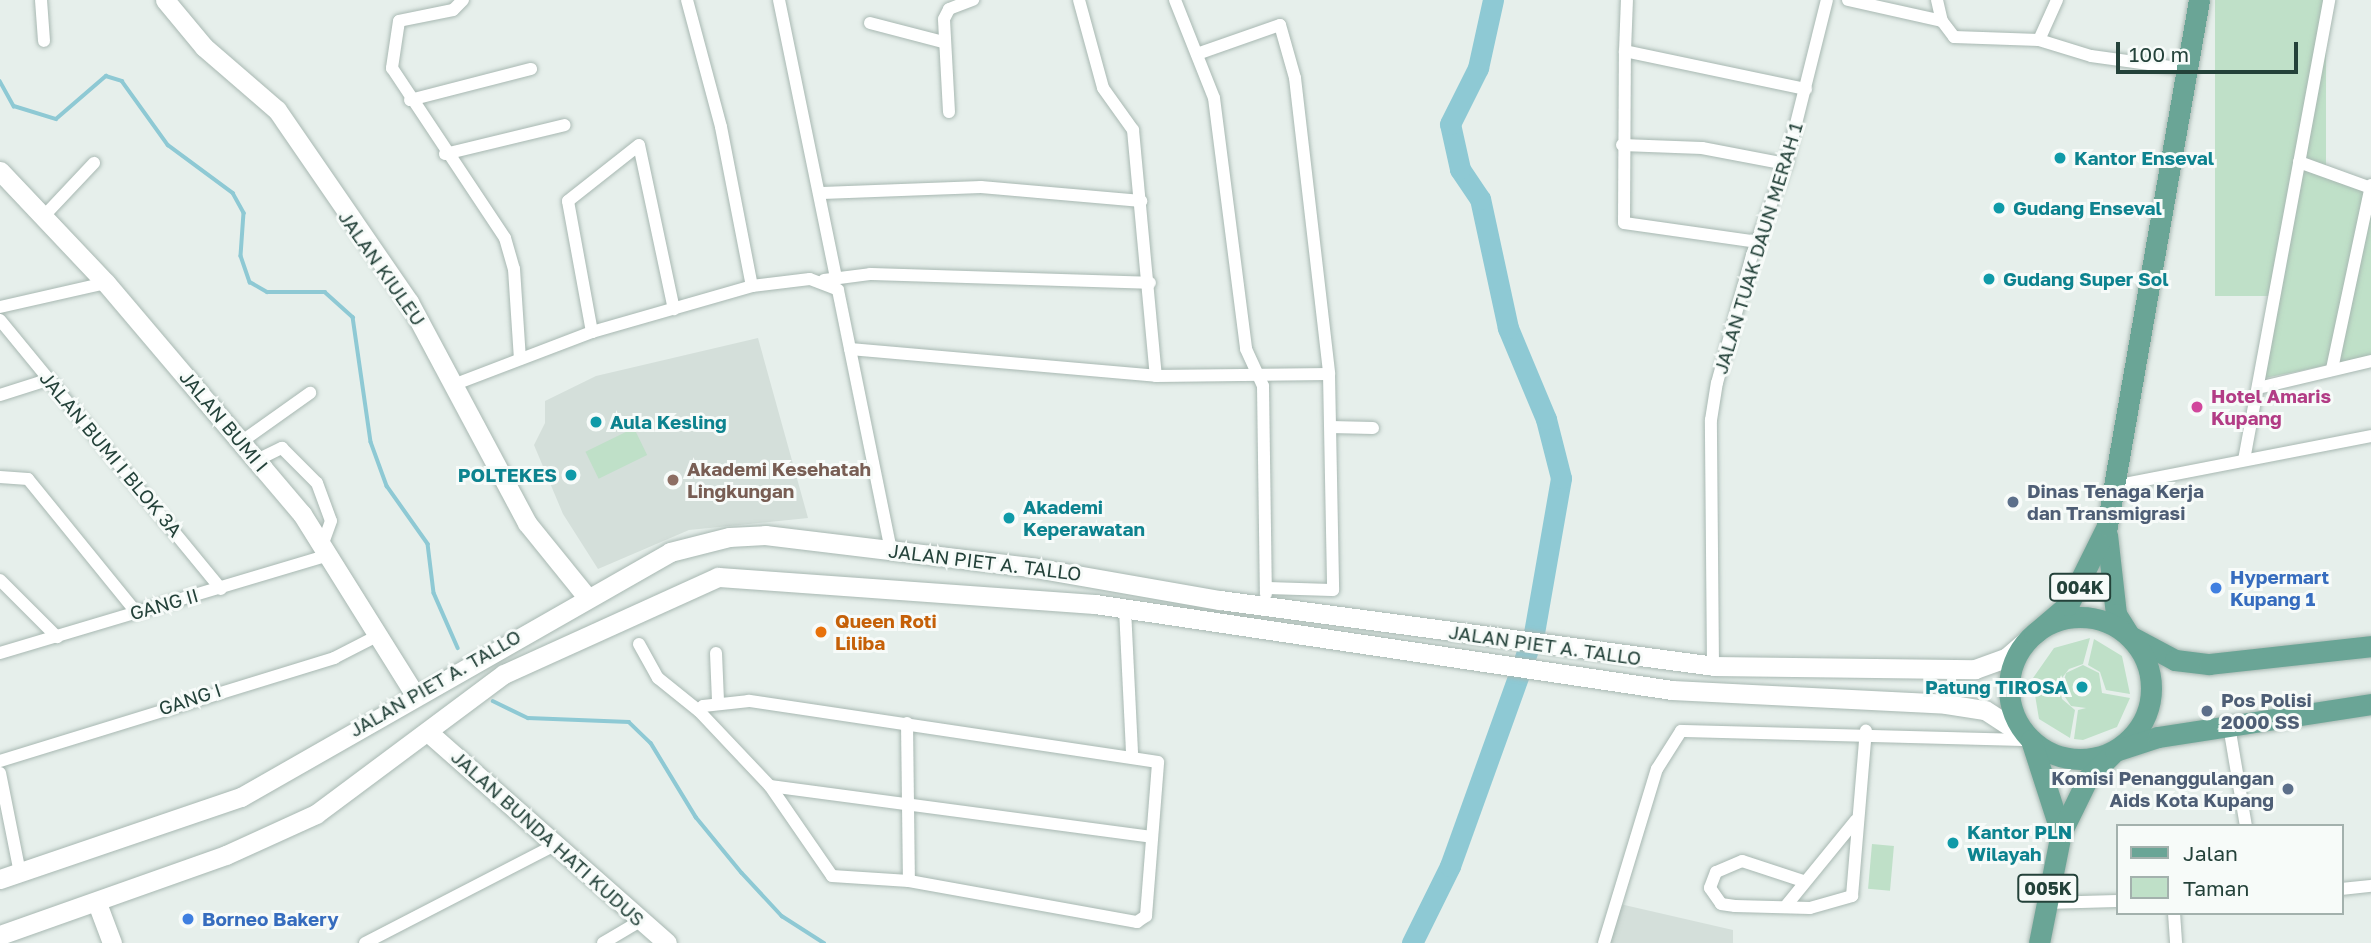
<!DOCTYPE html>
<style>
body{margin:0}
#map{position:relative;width:2371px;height:943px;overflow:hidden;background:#e6efeb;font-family:"Golos Text",sans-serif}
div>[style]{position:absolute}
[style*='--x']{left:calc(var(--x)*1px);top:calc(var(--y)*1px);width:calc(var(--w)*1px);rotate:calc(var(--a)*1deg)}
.built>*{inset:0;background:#d4dfda}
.green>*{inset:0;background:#bfe0c8;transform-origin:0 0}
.stream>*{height:3.5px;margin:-1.75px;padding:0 1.75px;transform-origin:1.75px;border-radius:1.75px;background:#8ec9d4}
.river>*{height:21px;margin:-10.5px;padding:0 10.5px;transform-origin:10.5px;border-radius:10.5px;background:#8ec9d4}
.roads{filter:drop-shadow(0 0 2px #a8b8b2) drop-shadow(0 0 2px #a8b8b2)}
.street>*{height:12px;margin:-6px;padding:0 6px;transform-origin:6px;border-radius:6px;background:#fff}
.secondary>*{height:19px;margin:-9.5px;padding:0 9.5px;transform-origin:9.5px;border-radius:9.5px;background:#fff}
.primary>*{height:21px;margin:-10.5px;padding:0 10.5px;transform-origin:10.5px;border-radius:10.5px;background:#6aa596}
.primary>.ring{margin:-10.5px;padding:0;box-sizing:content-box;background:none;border:21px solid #6aa596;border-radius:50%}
.dots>*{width:19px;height:19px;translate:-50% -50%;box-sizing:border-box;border:4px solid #f7fbf9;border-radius:50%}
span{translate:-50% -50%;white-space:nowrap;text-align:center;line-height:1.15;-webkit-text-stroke:6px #f7fbf9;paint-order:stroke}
.shield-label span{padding:2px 5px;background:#f7fbf9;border:2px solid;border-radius:5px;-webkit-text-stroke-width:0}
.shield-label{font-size:18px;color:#24423a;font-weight:700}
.culture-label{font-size:19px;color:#0d838f;font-weight:700}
.left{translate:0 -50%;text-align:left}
.right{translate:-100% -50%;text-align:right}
.street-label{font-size:19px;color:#24423a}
.hotel-label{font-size:19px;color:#b23c85;font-weight:700}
.education-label{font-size:19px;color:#785e54;font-weight:700}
.service-label{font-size:19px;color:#4e5e75;font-weight:700}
.shop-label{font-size:19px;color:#366cbe;font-weight:700}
.food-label{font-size:19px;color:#c56008;font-weight:700}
.legend{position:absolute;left:2116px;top:824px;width:228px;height:91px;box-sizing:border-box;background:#f7fbf9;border:2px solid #a3b1ad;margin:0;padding:9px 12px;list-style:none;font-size:21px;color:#24423a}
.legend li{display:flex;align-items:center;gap:14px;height:35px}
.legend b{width:35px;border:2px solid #a3b1ad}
.scale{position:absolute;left:2116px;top:42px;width:182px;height:32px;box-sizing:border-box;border:4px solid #24423a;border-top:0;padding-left:9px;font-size:21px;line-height:24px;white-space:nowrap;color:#24423a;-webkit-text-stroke:5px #f7fbf9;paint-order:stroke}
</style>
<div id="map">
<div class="built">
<i style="clip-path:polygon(758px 338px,808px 518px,689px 530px,598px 569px,563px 514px,534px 445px,545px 423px,545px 401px,596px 376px)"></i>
<i style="clip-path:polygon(1620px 904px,1733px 930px,1733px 943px,1610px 943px)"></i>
</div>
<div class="green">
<i style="left:2215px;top:0;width:111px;height:296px"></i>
<i style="clip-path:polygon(2302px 168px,2371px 194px,2371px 356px,2265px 378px)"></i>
<i style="left:634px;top:428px;width:30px;height:54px;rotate:64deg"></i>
<i style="clip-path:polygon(2090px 638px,2083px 664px,2069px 669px,2058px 683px,2033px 678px,2054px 648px)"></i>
<i style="clip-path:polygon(2094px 639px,2122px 656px,2130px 694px,2106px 690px,2100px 672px,2088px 665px)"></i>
<i style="clip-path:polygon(2083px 665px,2099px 673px,2102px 693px,2130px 698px,2117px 727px,2083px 740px,2074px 739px,2078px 710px,2086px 708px,2071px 706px,2061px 691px,2066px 673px)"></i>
<i style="clip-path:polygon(2033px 683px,2059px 686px,2062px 699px,2075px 710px,2070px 738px,2039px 719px)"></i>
<i style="left:1872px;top:844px;width:22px;height:45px;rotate:5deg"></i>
</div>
<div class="stream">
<i style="--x:0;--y:81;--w:29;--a:61"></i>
<i style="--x:14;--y:106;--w:44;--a:17.2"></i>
<i style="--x:56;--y:119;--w:66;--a:-40.7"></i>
<i style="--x:106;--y:76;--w:17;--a:17"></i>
<i style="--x:122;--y:81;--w:79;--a:54.3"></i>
<i style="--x:168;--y:145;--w:81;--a:36.4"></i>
<i style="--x:233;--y:193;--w:23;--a:61"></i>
<i style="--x:244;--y:213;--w:43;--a:94"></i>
<i style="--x:241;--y:256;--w:28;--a:71"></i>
<i style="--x:250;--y:282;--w:20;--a:30"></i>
<i style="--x:267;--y:292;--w:58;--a:0"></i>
<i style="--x:325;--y:292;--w:38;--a:42"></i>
<i style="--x:353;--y:317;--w:126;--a:81.8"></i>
<i style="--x:371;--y:442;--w:47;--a:70"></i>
<i style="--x:387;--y:486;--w:71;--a:54.7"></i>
<i style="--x:428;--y:544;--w:49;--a:83"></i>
<i style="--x:434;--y:593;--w:60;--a:66.4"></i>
<i style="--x:493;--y:701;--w:39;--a:26"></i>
<i style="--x:528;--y:718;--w:101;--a:2.3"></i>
<i style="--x:629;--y:722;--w:30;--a:44"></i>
<i style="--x:651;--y:743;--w:87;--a:58.7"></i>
<i style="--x:696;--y:817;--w:72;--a:50.6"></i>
<i style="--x:742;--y:873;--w:59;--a:47.1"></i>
<i style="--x:782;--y:916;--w:50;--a:32.7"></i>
</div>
<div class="river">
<i style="--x:1412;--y:943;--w:86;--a:-63.7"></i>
<i style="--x:1450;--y:866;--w:248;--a:-70.2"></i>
<i style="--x:1534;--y:633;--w:157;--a:-80.1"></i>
<i style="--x:1561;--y:478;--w:61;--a:-104.3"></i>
<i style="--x:1546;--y:419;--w:99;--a:-112.7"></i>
<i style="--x:1508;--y:328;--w:132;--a:-102.2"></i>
<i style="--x:1480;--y:199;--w:36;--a:-124"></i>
<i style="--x:1460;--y:169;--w:46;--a:-102.5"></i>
<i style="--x:1450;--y:124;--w:63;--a:-63.4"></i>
<i style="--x:1478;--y:68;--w:70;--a:-77.6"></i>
</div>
<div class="roads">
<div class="street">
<i style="--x:41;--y:0;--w:41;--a:85.8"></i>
<i style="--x:463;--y:0;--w:14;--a:135"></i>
<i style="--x:453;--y:10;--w:55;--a:168.5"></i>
<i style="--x:399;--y:21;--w:48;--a:98.5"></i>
<i style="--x:392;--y:68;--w:204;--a:56.4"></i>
<i style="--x:505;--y:238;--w:32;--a:74"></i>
<i style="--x:514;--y:269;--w:90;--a:86.2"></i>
<i style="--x:687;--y:0;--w:131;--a:75"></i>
<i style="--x:721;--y:127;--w:162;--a:79"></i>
<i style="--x:752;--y:286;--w:58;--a:-6.9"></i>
<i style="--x:810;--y:279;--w:30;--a:21"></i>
<i style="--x:838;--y:290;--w:266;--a:78.5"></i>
<i style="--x:779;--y:0;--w:283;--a:78.4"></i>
<i style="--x:1079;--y:0;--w:91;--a:74.7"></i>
<i style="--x:1103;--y:88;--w:52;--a:54.5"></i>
<i style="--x:1133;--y:130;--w:247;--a:84.7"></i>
<i style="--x:1175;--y:0;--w:105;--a:68.3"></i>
<i style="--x:1214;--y:98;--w:253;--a:82.7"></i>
<i style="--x:1246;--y:349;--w:41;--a:65.3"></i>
<i style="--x:1263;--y:386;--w:208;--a:89.2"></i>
<i style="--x:1848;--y:0;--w:96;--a:12.6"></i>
<i style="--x:1942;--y:21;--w:20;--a:53"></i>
<i style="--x:1954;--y:37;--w:85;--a:2"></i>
<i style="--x:2039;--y:40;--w:54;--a:17.1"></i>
<i style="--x:2091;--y:56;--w:95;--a:7.9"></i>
<i style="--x:1937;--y:0;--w:22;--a:77"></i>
<i style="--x:870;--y:23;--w:75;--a:14.6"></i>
<i style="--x:2039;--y:40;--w:44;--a:-65.8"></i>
<i style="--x:1625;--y:51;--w:51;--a:-87.8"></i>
<i style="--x:1197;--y:54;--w:88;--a:-19.3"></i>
<i style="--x:1280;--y:25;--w:55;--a:74.2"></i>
<i style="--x:1295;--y:78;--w:298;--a:83.4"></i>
<i style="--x:1329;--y:374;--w:216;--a:88.9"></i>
<i style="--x:1333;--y:590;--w:67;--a:-178.3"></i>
<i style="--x:410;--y:100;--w:125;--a:-14.4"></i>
<i style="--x:949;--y:112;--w:93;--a:-93.1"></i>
<i style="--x:944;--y:19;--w:11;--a:-63"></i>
<i style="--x:949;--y:9;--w:26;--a:-21"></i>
<i style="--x:1622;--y:145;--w:80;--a:2.1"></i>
<i style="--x:1702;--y:148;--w:86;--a:10.8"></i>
<i style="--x:445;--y:154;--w:123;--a:-13.6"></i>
<i style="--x:2299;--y:162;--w:77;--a:19.9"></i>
<i style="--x:822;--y:193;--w:159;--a:-2.2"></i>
<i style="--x:981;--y:187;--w:161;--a:5"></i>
<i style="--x:44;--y:216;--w:73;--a:-46.7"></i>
<i style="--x:1758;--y:242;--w:135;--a:-171.9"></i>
<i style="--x:1624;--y:223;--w:172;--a:-89.7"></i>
<i style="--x:1625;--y:51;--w:185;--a:11.9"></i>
<i style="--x:824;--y:280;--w:46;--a:-7.4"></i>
<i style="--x:870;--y:274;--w:280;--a:1.8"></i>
<i style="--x:0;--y:307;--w:109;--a:-12.8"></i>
<i style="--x:0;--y:320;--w:348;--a:50.6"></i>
<i style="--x:592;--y:332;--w:133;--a:-100.4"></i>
<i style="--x:568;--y:201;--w:90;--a:-38.3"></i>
<i style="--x:639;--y:145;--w:168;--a:78"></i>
<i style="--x:850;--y:349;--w:307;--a:5"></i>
<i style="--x:1156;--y:376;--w:173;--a:-0.7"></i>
<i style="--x:2332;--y:369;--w:188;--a:-78"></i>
<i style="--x:453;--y:385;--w:149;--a:-20.9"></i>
<i style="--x:592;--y:332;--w:166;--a:-16"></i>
<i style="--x:2258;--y:388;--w:116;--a:-13.4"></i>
<i style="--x:0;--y:395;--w:52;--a:-17.7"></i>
<i style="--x:1331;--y:427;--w:42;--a:1.4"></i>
<i style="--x:241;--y:442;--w:85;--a:-35.4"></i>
<i style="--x:257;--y:460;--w:28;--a:-26"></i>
<i style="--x:282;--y:448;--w:49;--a:45"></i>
<i style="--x:317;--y:483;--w:40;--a:69.8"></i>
<i style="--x:331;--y:521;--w:27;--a:110"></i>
<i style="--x:2244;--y:460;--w:468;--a:-79.5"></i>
<i style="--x:0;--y:477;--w:28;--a:4"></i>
<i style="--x:28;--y:479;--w:171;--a:50.9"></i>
<i style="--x:2114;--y:486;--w:262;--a:-11"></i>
<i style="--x:0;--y:580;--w:81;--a:45"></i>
<i style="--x:1125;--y:609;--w:144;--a:87.2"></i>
<i style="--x:639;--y:644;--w:39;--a:61"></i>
<i style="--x:658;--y:678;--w:53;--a:38.8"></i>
<i style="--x:0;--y:653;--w:343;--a:-16.6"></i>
<i style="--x:716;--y:653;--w:48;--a:87.6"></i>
<i style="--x:1713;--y:666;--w:246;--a:-90.5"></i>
<i style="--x:1711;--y:420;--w:37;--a:-81"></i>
<i style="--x:1717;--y:383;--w:133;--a:-74.7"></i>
<i style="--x:1752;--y:255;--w:97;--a:-69.5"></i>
<i style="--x:1786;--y:164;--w:169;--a:-76"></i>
<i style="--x:907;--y:723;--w:158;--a:89.3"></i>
<i style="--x:2229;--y:726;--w:101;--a:80.4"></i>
<i style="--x:0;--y:761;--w:350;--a:-17.1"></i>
<i style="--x:334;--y:658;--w:51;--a:-27.1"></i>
<i style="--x:0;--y:773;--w:102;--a:78.7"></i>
<i style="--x:770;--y:786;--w:109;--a:55.4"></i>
<i style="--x:832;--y:876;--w:77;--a:3.7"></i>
<i style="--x:909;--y:881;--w:232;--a:10.2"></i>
<i style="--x:1137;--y:922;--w:11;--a:-34"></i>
<i style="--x:1146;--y:916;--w:154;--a:-85.5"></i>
<i style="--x:1158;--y:762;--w:414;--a:-171.5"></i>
<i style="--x:749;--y:701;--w:46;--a:173.8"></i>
<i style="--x:703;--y:706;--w:6;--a:129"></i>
<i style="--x:699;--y:711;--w:103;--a:46.6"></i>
<i style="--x:770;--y:786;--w:385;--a:7.6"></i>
<i style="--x:1803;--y:881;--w:64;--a:-161.8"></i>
<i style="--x:1742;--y:861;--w:28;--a:157"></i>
<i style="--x:1716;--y:872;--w:17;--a:111"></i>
<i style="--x:1710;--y:888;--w:19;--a:55"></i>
<i style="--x:1721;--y:904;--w:14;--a:8"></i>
<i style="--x:1735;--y:906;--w:75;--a:1.5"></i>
<i style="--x:1810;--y:908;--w:44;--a:-15.9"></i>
<i style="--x:1852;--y:896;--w:166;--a:-85.2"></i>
<i style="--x:2341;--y:889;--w:30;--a:-6"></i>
<i style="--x:2045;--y:903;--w:72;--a:-1.6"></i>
<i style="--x:1785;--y:907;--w:112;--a:-50.8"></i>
<i style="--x:2174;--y:913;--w:30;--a:86"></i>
<i style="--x:365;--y:943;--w:212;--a:-27.3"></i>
<i style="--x:603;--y:943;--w:43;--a:-30.7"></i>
<i style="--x:1604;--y:943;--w:182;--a:-73.1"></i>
<i style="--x:1657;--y:769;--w:45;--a:-57.7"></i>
<i style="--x:1681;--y:731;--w:345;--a:1.5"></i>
</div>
<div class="secondary">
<i style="--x:165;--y:0;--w:61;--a:50.3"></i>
<i style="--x:204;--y:47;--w:96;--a:40.8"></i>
<i style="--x:277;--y:110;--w:233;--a:55.5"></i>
<i style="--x:409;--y:302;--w:251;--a:61.9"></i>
<i style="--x:527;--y:523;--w:95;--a:51"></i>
<i style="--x:0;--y:171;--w:154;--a:46.6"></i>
<i style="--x:106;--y:283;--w:303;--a:49.7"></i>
<i style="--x:302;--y:514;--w:213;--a:58"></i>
<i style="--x:429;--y:733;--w:317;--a:41.4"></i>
<i style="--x:0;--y:879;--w:255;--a:-18.8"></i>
<i style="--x:241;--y:797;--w:494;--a:-29.7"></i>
<i style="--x:670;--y:552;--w:61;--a:-14.3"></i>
<i style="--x:729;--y:537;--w:36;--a:-3"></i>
<i style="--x:765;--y:535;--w:273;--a:6.9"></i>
<i style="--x:1036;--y:568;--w:187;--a:9.9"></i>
<i style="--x:1220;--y:600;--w:497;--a:7.6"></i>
<i style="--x:1713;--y:666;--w:262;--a:0.7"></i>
<i style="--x:1975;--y:669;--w:33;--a:-20"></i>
<i style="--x:2006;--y:658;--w:37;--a:-41"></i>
<i style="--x:97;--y:903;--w:43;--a:69.4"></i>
<i style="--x:0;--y:935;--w:240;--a:-19.5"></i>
<i style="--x:226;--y:855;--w:99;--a:-24.5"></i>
<i style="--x:316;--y:814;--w:234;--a:-36.7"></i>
<i style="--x:504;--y:674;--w:235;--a:-24.4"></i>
<i style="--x:718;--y:577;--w:378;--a:4.1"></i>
<i style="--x:1095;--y:604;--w:583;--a:8.48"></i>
<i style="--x:1672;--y:690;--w:274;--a:2.9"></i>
<i style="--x:1946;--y:704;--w:39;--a:9"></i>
<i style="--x:1985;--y:710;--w:55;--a:33.1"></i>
</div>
<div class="primary">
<i style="--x:2107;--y:535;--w:80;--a:83.5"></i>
<i style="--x:2116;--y:614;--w:26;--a:58"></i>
<i style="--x:2130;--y:636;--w:51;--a:28.1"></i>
<i style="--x:2175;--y:660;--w:34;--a:7"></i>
<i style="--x:2209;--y:664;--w:163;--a:-6.3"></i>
<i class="ring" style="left:2009px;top:617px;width:121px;height:121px"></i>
<i style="--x:2034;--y:634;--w:45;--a:-40.5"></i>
<i style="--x:2068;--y:605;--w:88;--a:-63.7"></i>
<i style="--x:2107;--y:526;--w:534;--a:-80.08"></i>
<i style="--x:2031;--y:740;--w:98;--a:72.1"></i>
<i style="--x:2039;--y:943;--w:112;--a:-78.7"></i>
<i style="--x:2061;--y:833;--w:61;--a:-63.9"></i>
<i style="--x:2088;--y:778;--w:38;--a:-45"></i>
<i style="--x:2115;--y:751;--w:45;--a:-18"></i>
<i style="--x:2158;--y:737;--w:216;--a:-8.8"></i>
</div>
</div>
<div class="dots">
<i style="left:2060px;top:158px;background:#0f9aa8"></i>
<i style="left:1999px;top:208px;background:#0f9aa8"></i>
<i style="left:1989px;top:279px;background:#0f9aa8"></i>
<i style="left:2197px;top:407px;background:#d1479c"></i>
<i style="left:596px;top:422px;background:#0f9aa8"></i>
<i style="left:571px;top:475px;background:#0f9aa8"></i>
<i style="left:673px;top:480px;background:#8d6e63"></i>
<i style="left:2013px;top:502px;background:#5c6f8a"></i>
<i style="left:1009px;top:518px;background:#0f9aa8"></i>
<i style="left:2216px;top:588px;background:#3f7fe0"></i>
<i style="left:821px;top:632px;background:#e8710a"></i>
<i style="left:2082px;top:687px;background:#0f9aa8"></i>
<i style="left:2207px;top:711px;background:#5c6f8a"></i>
<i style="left:2288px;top:789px;background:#5c6f8a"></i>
<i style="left:1953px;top:843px;background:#0f9aa8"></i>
<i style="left:188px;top:919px;background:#3f7fe0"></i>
</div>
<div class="shield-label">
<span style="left:2080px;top:587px">004K</span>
<span style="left:2048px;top:888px">005K</span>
</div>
<div class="culture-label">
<span class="left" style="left:2074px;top:158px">Kantor Enseval</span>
<span class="left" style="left:2013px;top:208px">Gudang Enseval</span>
<span class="left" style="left:2003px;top:279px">Gudang Super Sol</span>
<span class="left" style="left:610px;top:422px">Aula Kesling</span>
<span class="right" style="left:557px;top:475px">POLTEKES</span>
<span class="left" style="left:1023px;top:518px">Akademi<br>Keperawatan</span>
<span class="right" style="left:2068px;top:687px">Patung TIROSA</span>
<span class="left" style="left:1967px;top:843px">Kantor PLN<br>Wilayah</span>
</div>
<div class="street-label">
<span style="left:1758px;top:248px;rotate:-73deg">JALAN TUAK DAUN MERAH 1</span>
<span style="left:382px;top:268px;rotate:55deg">JALAN KIULEU</span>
<span style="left:224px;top:421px;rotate:50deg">JALAN BUMI I</span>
<span style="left:111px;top:454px;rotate:50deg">JALAN BUMI I BLOK 3A</span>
<span style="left:985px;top:562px;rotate:7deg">JALAN PIET A. TALLO</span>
<span style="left:164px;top:604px;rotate:-16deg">GANG II</span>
<span style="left:1545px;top:645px;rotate:8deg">JALAN PIET A. TALLO</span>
<span style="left:435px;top:683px;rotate:-30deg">JALAN PIET A. TALLO</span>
<span style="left:190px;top:699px;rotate:-18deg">GANG I</span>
<span style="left:548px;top:838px;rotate:42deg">JALAN BUNDA HATI KUDUS</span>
</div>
<div class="hotel-label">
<span class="left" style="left:2211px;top:407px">Hotel Amaris<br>Kupang</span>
</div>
<div class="education-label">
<span class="left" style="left:687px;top:480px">Akademi Kesehatah<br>Lingkungan</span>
</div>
<div class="service-label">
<span class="left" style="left:2027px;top:502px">Dinas Tenaga Kerja<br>dan Transmigrasi</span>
<span class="left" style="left:2221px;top:711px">Pos Polisi<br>2000 SS</span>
<span class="right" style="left:2274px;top:789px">Komisi Penanggulangan<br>Aids Kota Kupang</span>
</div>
<div class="shop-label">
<span class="left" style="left:2230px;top:588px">Hypermart<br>Kupang 1</span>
<span class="left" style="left:202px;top:919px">Borneo Bakery</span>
</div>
<div class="food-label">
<span class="left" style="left:835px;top:632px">Queen Roti<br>Liliba</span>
</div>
<ul class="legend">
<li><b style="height:9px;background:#6aa596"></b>Jalan</li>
<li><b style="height:19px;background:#bfe0c8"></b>Taman</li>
</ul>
<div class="scale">100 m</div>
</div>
